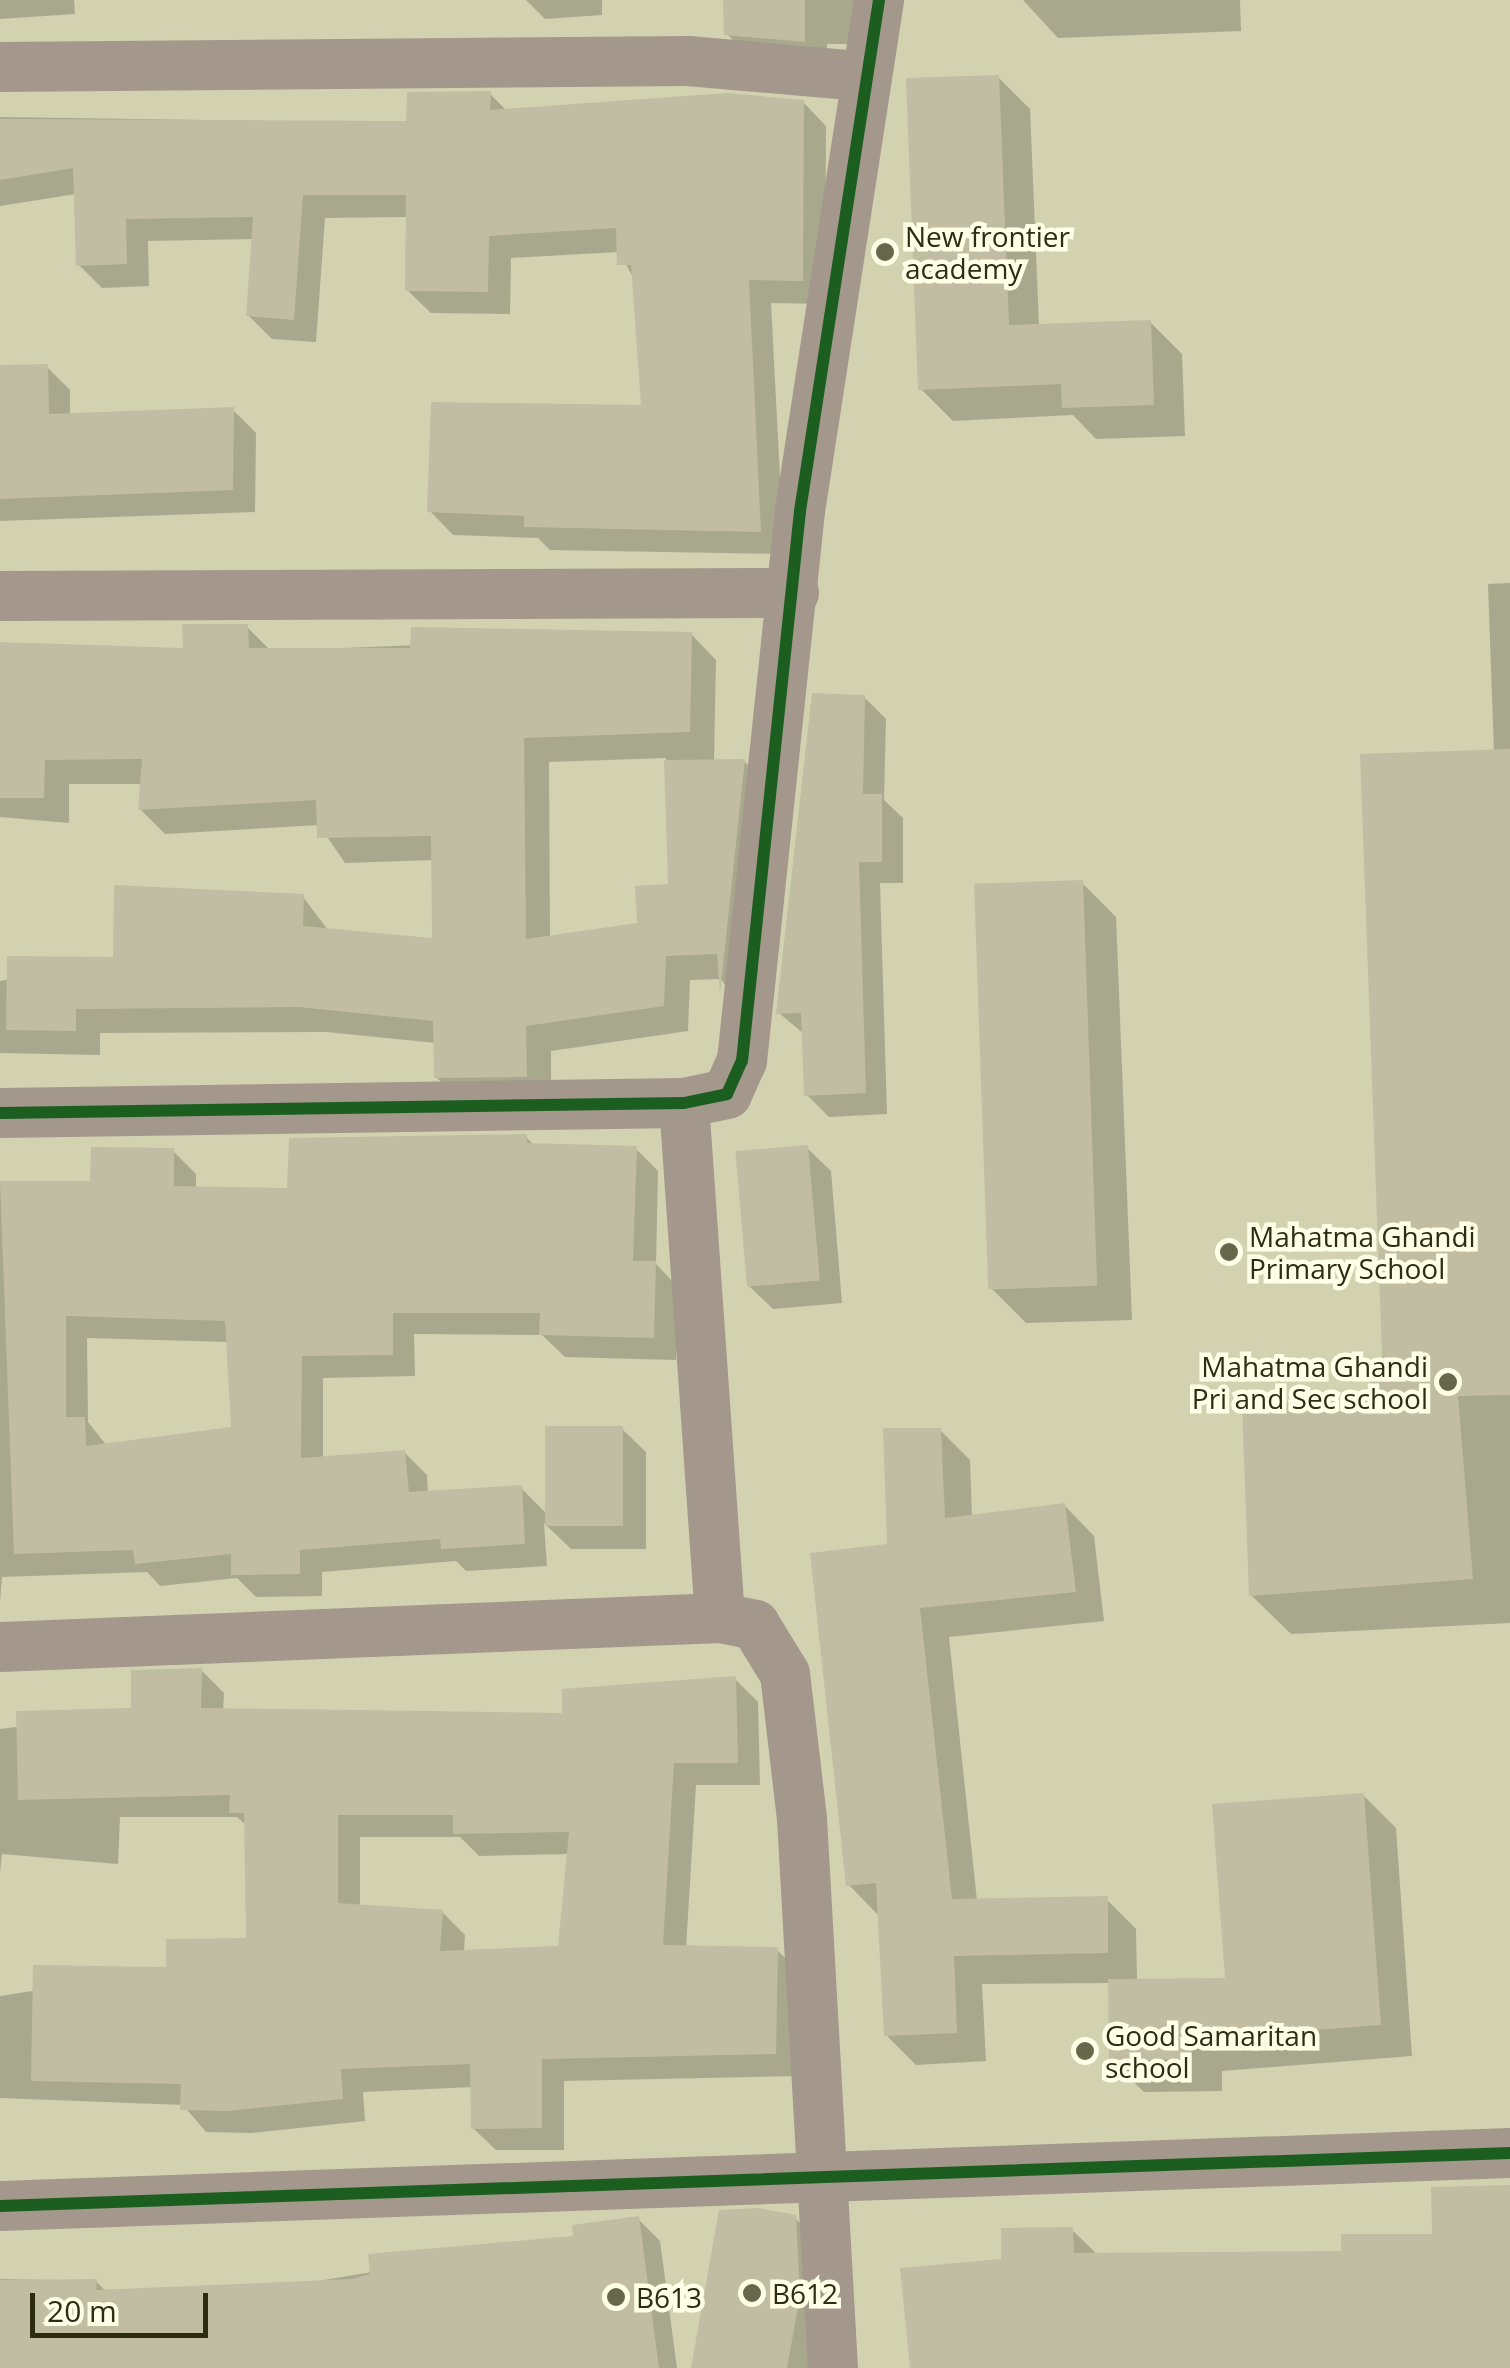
<!DOCTYPE html>
<style>
body{margin:0}
#map{position:relative;width:1510px;height:2368px;overflow:hidden;background:#d2d2b0;font-family:"Open Sans",sans-serif}
div>[style]{position:absolute}
[style*='--x']{left:calc(var(--x)*1px);top:calc(var(--y)*1px);width:calc(var(--w)*1px);rotate:calc(var(--a)*1deg)}
.shadow>*{inset:0;background:#0003}
.building>*{inset:0;background:#c1bda2;transform-origin:0 0}
.minor>*{height:50px;margin:-25px;padding:0 25px;transform-origin:25px;border-radius:25px;background:#a4978b}
.cycleway>*{height:12px;margin:-6px;padding:0 6px;transform-origin:6px;border-radius:6px;background:#1b5e20}
.dots>*{width:28px;height:28px;translate:-50% -50%;box-sizing:border-box;border:5px solid #feffe6;border-radius:50%}
span{translate:-50% -50%;white-space:nowrap;text-align:center;line-height:1.15;-webkit-text-stroke:9px #feffe6;paint-order:stroke}
.poi-label{font-size:28px;color:#2d2d14}
.left{translate:0 -50%;text-align:left}
.right{translate:-100% -50%;text-align:right}
.scale{position:absolute;left:30px;top:2293px;width:178px;height:45px;box-sizing:border-box;border:5px solid #2d2d14;border-top:0;padding-left:12px;font-size:30px;line-height:35px;white-space:nowrap;color:#2d2d14;-webkit-text-stroke:8px #feffe6;paint-order:stroke}
</style>
<div id="map">
<div class="shadow">
<i style="clip-path:polygon(0 0,74px 0,75px 14px,0 19px)"></i>
<i style="clip-path:polygon(526px 0,602px 0,602px 15px,545px 19px)"></i>
<i style="clip-path:polygon(725px 0,872px 0,869px 44px,827px 44px,827px 65px,751px 58px,727px 34px)"></i>
<i style="clip-path:polygon(1023px 0,1240px 0,1241px 31px,1058px 38px)"></i>
<i style="clip-path:polygon(998px 77px,1030px 109px,1039px 326px,1150px 322px,1182px 354px,1185px 436px,1096px 439px,1073px 415px,953px 421px,921px 389px)"></i>
<i style="clip-path:polygon(490px 94px,507px 111px,803px 102px,826px 126px,825px 304px,771px 303px,784px 554px,550px 550px,538px 538px,453px 535px,430px 511px,644px 407px,634px 279px,619px 252px,511px 258px,510px 314px,431px 313px,407px 290px,408px 217px,325px 218px,316px 342px,272px 339px,248px 315px,254px 239px,148px 241px,149px 286px,102px 288px,79px 265px,76px 194px,0 206px,0 117px,409px 123px)"></i>
<i style="clip-path:polygon(0 367px,47px 367px,70px 390px,70px 416px,233px 410px,256px 433px,255px 512px,0 521px)"></i>
<i style="clip-path:polygon(1510px 583px,1510px 1623px,1291px 1634px,1251px 1595px,1386px 1384px,1494px 752px,1488px 584px)"></i>
<i style="clip-path:polygon(evenodd,246px 626px,271px 651px,691px 634px,716px 660px,714px 761px,744px 761px,769px 786px,745px 1015px,721px 979px,690px 980px,688px 1031px,551px 1051px,551px 1101px,462px 1102px,436px 1077px,436px 1043px,326px 1032px,100px 1033px,100px 1055px,0 1053px,0 981px,116px 960px,303px 897px,328px 930px,435px 941px,434px 860px,345px 863px,319px 825px,165px 834px,140px 809px,142px 784px,69px 784px,69px 823px,0 817px,0 648px,186px 651px,246px 626px,666px 758px,670px 887px,640px 925px,550px 938px,549px 762px,666px 758px)"></i>
<i style="clip-path:polygon(864px 697px,886px 719px,884px 800px,903px 818px,903px 883px,880px 883px,887px 1114px,829px 1117px,807px 1095px,804px 1034px,779px 1013px)"></i>
<i style="clip-path:polygon(1082px 883px,1116px 917px,1132px 1320px,1026px 1323px,992px 1289px)"></i>
<i style="clip-path:polygon(evenodd,526px 1137px,535px 1146px,636px 1149px,658px 1171px,656px 1264px,678px 1287px,676px 1360px,565px 1357px,542px 1335px,414px 1334px,415px 1376px,323px 1378px,323px 1459px,404px 1452px,427px 1475px,428px 1493px,521px 1488px,547px 1514px,622px 1429px,646px 1452px,646px 1549px,571px 1549px,544px 1523px,547px 1566px,466px 1571px,456px 1561px,322px 1572px,322px 1596px,256px 1597px,237px 1578px,160px 1586px,147px 1572px,2px 1577px,0 1602px,0 1184px,93px 1183px,173px 1151px,196px 1174px,196px 1189px,289px 1191px,526px 1137px,87px 1338px,229px 1342px,233px 1429px,107px 1446px,88px 1422px,87px 1338px)"></i>
<i style="clip-path:polygon(807px 1148px,831px 1171px,842px 1303px,773px 1309px,749px 1286px)"></i>
<i style="clip-path:polygon(940px 1430px,970px 1460px,972px 1517px,1065px 1506px,1094px 1536px,1104px 1621px,949px 1637px,977px 1901px,1106px 1899px,1136px 1929px,1137px 1981px,1228px 1981px,1363px 1795px,1396px 1828px,1412px 2056px,1222px 2071px,1222px 2091px,1144px 2092px,1111px 2060px,1111px 1983px,982px 1984px,986px 2061px,916px 2065px,886px 2035px,878px 1915px,849px 1885px,890px 1547px)"></i>
<i style="clip-path:polygon(evenodd,201px 1670px,224px 1693px,223px 1710px,564px 1715px,735px 1679px,758px 1702px,760px 1785px,696px 1785px,686px 1948px,776px 1949px,799px 1972px,798px 2076px,564px 2081px,564px 2150px,496px 2150px,473px 2128px,473px 2087px,363px 2092px,365px 2121px,252px 2133px,206px 2132px,183px 2105px,0 2098px,0 1996px,169px 1970px,249px 1941px,247px 1826px,237px 1817px,120px 1817px,118px 1864px,2px 1854px,0 1873px,0 1729px,134px 1711px,201px 1670px,360px 1837px,460px 1837px,479px 1856px,570px 1854px,560px 1948px,464px 1952px,465px 1935px,442px 1912px,360px 1907px,360px 1837px)"></i>
<i style="clip-path:polygon(1510px 2187px,1510px 2368px,913px 2368px,1004px 2261px,1072px 2230px,1098px 2255px,1343px 2254px,1434px 2237px)"></i>
<i style="clip-path:polygon(794px 2217px,829px 2252px,827px 2368px,693px 2368px)"></i>
<i style="clip-path:polygon(638px 2219px,660px 2241px,677px 2368px,0 2368px,0 2279px,96px 2281px,107px 2293px,252px 2292px,576px 2238px)"></i>
</div>
<div class="building">
<i style="clip-path:polygon(723px 0,805px 0,805px 42px,724px 35px)"></i>
<i style="clip-path:polygon(999px 75px,1009px 325px,1151px 320px,1154px 405px,1062px 408px,1061px 384px,918px 390px,906px 78px)"></i>
<i style="clip-path:polygon(491px 91px,490px 110px,727px 93px,804px 100px,803px 281px,749px 280px,761px 532px,524px 527px,524px 516px,427px 512px,431px 402px,641px 405px,631px 265px,617px 265px,616px 228px,489px 236px,488px 292px,405px 291px,406px 195px,303px 195px,294px 320px,246px 316px,253px 217px,126px 219px,127px 264px,76px 266px,73px 168px,0 180px,0 119px,406px 121px,407px 92px)"></i>
<i style="clip-path:polygon(48px 364px,49px 414px,234px 407px,233px 490px,0 499px,0 365px)"></i>
<i style="clip-path:polygon(182px 624px,248px 624px,249px 648px,410px 648px,411px 627px,692px 632px,690px 732px,524px 738px,526px 939px,637px 923px,635px 886px,668px 884px,664px 760px,745px 759px,720px 994px,717px 954px,666px 956px,664px 1006px,526px 1026px,527px 1077px,434px 1078px,433px 1021px,299px 1007px,76px 1009px,76px 1031px,6px 1030px,7px 956px,113px 957px,114px 885px,304px 894px,303px 926px,432px 938px,431px 836px,317px 838px,316px 800px,138px 810px,142px 759px,45px 760px,44px 798px,0 798px,0 642px,183px 648px)"></i>
<i style="clip-path:polygon(812px 693px,865px 695px,863px 794px,882px 794px,882px 862px,859px 862px,866px 1093px,804px 1096px,801px 1013px,776px 1014px)"></i>
<i style="clip-path:polygon(1510px 749px,1510px 1395px,1458px 1396px,1473px 1579px,1249px 1596px,1242px 1404px,1372px 1397px,1371px 1382px,1383px 1381px,1360px 754px)"></i>
<i style="left:1083px;top:880px;width:406px;height:109px;rotate:88deg"></i>
<i style="clip-path:polygon(evenodd,527px 1134px,527px 1143px,637px 1146px,633px 1261px,656px 1261px,654px 1338px,539px 1335px,540px 1313px,393px 1313px,393px 1355px,302px 1356px,301px 1458px,405px 1450px,409px 1492px,522px 1485px,525px 1544px,441px 1549px,440px 1539px,300px 1550px,300px 1574px,231px 1575px,231px 1554px,135px 1564px,133px 1550px,14px 1554px,0 1181px,90px 1181px,91px 1147px,174px 1148px,174px 1186px,287px 1188px,289px 1138px,527px 1134px,66px 1316px,225px 1321px,231px 1427px,86px 1446px,85px 1417px,66px 1417px,66px 1316px)"></i>
<i style="left:808px;top:1145px;width:136px;height:73px;rotate:85deg"></i>
<i style="left:545px;top:1426px;width:78px;height:100px"></i>
<i style="clip-path:polygon(883px 1428px,941px 1428px,945px 1518px,1065px 1503px,1076px 1592px,920px 1608px,952px 1899px,1108px 1896px,1108px 1953px,954px 1956px,957px 2033px,884px 2036px,876px 1883px,846px 1886px,810px 1553px,887px 1544px)"></i>
<i style="clip-path:polygon(evenodd,202px 1668px,201px 1708px,362px 1710px,562px 1713px,562px 1689px,736px 1676px,738px 1763px,674px 1763px,663px 1945px,778px 1947px,776px 2054px,542px 2059px,542px 2128px,471px 2129px,470px 2064px,341px 2069px,343px 2099px,228px 2111px,180px 2110px,181px 2084px,31px 2081px,33px 1965px,166px 1967px,166px 1939px,246px 1938px,244px 1813px,229px 1813px,230px 1795px,18px 1800px,16px 1711px,131px 1708px,131px 1670px,202px 1668px,338px 1815px,453px 1815px,453px 1834px,569px 1832px,558px 1946px,440px 1951px,443px 1910px,338px 1903px,338px 1815px)"></i>
<i style="clip-path:polygon(1364px 1793px,1381px 2025px,1191px 2039px,1191px 2059px,1109px 2061px,1108px 1979px,1225px 1978px,1212px 1804px)"></i>
<i style="clip-path:polygon(1510px 2185px,1510px 2368px,910px 2368px,900px 2268px,1001px 2259px,1001px 2228px,1073px 2227px,1074px 2253px,1341px 2251px,1341px 2234px,1432px 2234px,1431px 2187px)"></i>
<i style="clip-path:polygon(758px 2208px,796px 2215px,800px 2296px,787px 2368px,691px 2368px,719px 2210px)"></i>
<i style="clip-path:polygon(639px 2216px,659px 2368px,0 2368px,0 2280px,97px 2279px,96px 2290px,352px 2279px,370px 2274px,368px 2254px,573px 2236px,572px 2225px)"></i>
</div>
<div class="minor">
<i style="--x:0;--y:67;--w:688;--a:-0.5"></i>
<i style="--x:688;--y:61;--w:174;--a:5"></i>
<i style="--x:0;--y:596;--w:794;--a:-0.22"></i>
<i style="--x:684;--y:1103;--w:516;--a:86"></i>
<i style="--x:0;--y:1113;--w:684;--a:-0.84"></i>
<i style="--x:684;--y:1103;--w:44;--a:-11.8"></i>
<i style="--x:727;--y:1094;--w:36;--a:-66"></i>
<i style="--x:742;--y:1061;--w:553;--a:-83.98"></i>
<i style="--x:800;--y:511;--w:517;--a:-81.21"></i>
<i style="--x:0;--y:1647;--w:721;--a:-2.31"></i>
<i style="--x:720;--y:1618;--w:36;--a:11"></i>
<i style="--x:755;--y:1625;--w:57;--a:58.5"></i>
<i style="--x:785;--y:1674;--w:146;--a:83.3"></i>
<i style="--x:802;--y:1819;--w:550;--a:86.77"></i>
<i style="--x:0;--y:2206;--w:1511;--a:-2.01"></i>
</div>
<div class="cycleway">
<i style="--x:0;--y:1113;--w:684;--a:-0.84"></i>
<i style="--x:684;--y:1103;--w:44;--a:-11.8"></i>
<i style="--x:727;--y:1094;--w:36;--a:-66"></i>
<i style="--x:742;--y:1061;--w:553;--a:-83.98"></i>
<i style="--x:800;--y:511;--w:517;--a:-81.21"></i>
<i style="--x:0;--y:2206;--w:1511;--a:-2.01"></i>
</div>
<div class="dots">
<i style="left:885px;top:252px;background:#67674b"></i>
<i style="left:1229px;top:1252px;background:#67674b"></i>
<i style="left:1448px;top:1382px;background:#67674b"></i>
<i style="left:1085px;top:2051px;background:#67674b"></i>
<i style="left:752px;top:2293px;background:#67674b"></i>
<i style="left:616px;top:2297px;background:#67674b"></i>
</div>
<div class="poi-label">
<span class="left" style="left:905px;top:252px">New frontier<br>academy</span>
<span class="left" style="left:1249px;top:1252px">Mahatma Ghandi<br>Primary School</span>
<span class="right" style="left:1428px;top:1382px">Mahatma Ghandi<br>Pri and Sec school</span>
<span class="left" style="left:1105px;top:2051px">Good Samaritan<br>school</span>
<span class="left" style="left:772px;top:2293px">B612</span>
<span class="left" style="left:636px;top:2297px">B613</span>
</div>
<div class="scale">20 m</div>
</div>
